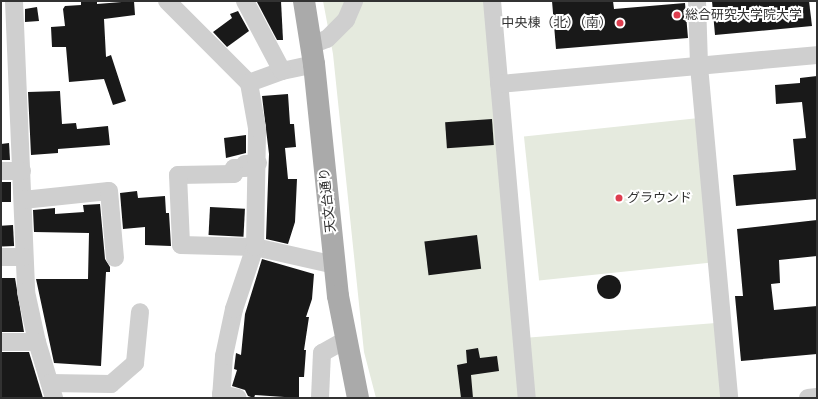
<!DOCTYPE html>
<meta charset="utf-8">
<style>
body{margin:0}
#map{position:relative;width:818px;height:399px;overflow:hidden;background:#fff;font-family:Raleway,"Noto Sans JP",sans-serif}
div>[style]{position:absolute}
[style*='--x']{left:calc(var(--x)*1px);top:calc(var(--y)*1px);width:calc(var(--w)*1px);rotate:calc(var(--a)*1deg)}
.green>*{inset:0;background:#e5eade;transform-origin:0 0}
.building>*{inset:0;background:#191919;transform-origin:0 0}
.round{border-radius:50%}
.minor>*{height:18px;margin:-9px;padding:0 9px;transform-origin:9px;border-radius:9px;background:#cfcfcf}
.major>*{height:22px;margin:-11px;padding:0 11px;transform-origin:11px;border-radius:11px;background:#aaa}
.dots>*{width:11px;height:11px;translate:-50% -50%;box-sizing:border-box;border:2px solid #fff;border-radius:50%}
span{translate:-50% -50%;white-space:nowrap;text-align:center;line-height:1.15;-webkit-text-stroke:4px #fff;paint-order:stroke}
.poi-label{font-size:13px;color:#323232}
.left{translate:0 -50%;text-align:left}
.right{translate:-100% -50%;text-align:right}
.street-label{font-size:13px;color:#323232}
.frame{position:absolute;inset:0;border:2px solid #323232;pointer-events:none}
</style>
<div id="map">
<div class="green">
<i style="clip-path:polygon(323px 1px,492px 1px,523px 338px,716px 323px,722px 398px,376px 398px,364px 352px,333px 54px)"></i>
<i style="left:699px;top:118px;width:145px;height:176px;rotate:84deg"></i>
</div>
<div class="building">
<i style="clip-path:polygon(81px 1px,97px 1px,97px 4px,134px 1px,135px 15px,104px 19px,106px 57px,111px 55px,126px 101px,113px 105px,104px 79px,69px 82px,66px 47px,52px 47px,51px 27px,65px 26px,63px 9px,65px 6px,81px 5px)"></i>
<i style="clip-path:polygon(281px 1px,283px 40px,277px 40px,257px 2px)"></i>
<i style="clip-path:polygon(552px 1px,613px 1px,614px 9px,685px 3px,688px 38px,556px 49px)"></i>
<i style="clip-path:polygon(712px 1px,809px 1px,812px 26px,715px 35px)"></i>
<i style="clip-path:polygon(37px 7px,39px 21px,25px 22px,25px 9px)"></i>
<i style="clip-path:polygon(238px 11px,249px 31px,227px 47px,213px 32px,232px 18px,230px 14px)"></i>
<i style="clip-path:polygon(817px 76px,817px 199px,736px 206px,733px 175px,796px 170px,793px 139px,806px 138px,802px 102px,776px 104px,775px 85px,800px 83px,800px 78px)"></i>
<i style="clip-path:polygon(60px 91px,62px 124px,76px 123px,77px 129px,108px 126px,110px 145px,58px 149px,58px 153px,31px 155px,28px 92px)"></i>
<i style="clip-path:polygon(288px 94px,290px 124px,294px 124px,296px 147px,285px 148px,288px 179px,297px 179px,295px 222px,288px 244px,266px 239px,269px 154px,262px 96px)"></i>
<i style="left:492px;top:119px;width:26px;height:47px;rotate:86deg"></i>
<i style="clip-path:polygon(246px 135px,246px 153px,226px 158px,224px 138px)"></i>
<i style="clip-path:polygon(9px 143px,10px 160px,1px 160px,1px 144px)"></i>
<i style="left:1px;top:182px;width:10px;height:20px"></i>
<i style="clip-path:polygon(137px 191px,138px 198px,165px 196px,166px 213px,169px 213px,171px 246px,145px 245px,145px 227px,123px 229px,120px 193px)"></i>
<i style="clip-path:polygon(100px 204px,105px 259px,110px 267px,110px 272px,106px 272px,101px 366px,54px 363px,36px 279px,88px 279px,89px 233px,34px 232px,33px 210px,55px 208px,55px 214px,84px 212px,83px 205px)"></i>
<i style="left:210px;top:207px;width:35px;height:28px;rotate:3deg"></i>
<i style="clip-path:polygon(817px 220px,817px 256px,779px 260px,780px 283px,771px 284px,774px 310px,817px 306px,817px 354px,741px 361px,735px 296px,743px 296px,737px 229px)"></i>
<i style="left:13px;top:225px;width:21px;height:12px;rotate:87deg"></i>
<i style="left:477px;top:235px;width:34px;height:53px;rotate:83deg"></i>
<i style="clip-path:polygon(262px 259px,314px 274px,312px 299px,306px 317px,309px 317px,304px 350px,306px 350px,304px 377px,299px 377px,299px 398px,255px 395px,254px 398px,248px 396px,245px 390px,232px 386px,237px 370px,234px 369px,236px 353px,241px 355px,245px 314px)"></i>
<i class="round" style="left:597px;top:275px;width:24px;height:24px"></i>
<i style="clip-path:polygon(1px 278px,15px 278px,24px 332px,1px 332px)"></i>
<i style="clip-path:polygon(478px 348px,480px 358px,497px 356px,499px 371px,471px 375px,473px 398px,461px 398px,457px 365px,467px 363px,466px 350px)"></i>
<i style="clip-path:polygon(1px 352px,29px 352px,43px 398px,1px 397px)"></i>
</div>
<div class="minor">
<i style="--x:14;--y:1;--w:291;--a:87.6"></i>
<i style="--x:26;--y:292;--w:51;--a:77.6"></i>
<i style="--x:37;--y:342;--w:59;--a:73.1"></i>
<i style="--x:167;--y:1;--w:116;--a:45"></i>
<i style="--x:249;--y:83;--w:35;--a:-20"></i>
<i style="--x:282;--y:71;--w:33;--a:-12"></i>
<i style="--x:245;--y:1;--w:79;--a:62.1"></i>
<i style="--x:492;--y:1;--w:399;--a:85"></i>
<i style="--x:697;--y:1;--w:65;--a:88.2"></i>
<i style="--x:699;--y:66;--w:333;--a:84.8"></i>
<i style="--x:311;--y:45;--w:17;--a:-21"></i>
<i style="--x:327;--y:39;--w:27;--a:-45"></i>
<i style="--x:346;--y:20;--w:21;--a:-67"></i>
<i style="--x:499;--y:84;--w:319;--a:-5.2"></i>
<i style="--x:258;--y:163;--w:13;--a:176"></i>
<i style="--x:245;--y:164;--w:4;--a:90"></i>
<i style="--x:245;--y:168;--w:11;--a:180"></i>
<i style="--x:234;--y:168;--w:6;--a:90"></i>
<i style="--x:234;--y:174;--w:56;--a:179"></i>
<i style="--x:178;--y:175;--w:70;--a:87.5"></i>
<i style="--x:181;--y:245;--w:74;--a:1.5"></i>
<i style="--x:255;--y:247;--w:82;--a:12.7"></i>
<i style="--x:1;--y:171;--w:21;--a:0"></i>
<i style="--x:23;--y:200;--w:86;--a:-6"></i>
<i style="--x:109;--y:191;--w:67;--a:84.9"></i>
<i style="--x:1;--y:257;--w:22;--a:0"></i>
<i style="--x:1;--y:342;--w:36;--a:0"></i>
<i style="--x:50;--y:383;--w:61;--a:0.9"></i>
<i style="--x:111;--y:384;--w:32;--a:-41"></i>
<i style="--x:135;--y:363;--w:51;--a:-84.4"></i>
<i style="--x:221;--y:394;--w:17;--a:13"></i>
<i style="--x:221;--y:398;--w:42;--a:-85.9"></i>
<i style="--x:224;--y:356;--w:48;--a:-78"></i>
<i style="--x:234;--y:309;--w:65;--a:-71.3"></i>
<i style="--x:255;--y:247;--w:119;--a:-89"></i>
<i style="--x:257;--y:128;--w:46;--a:-100.1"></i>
<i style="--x:320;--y:398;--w:45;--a:-87.5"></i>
<i style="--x:322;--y:353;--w:26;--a:-29"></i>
<i style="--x:808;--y:398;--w:9;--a:-6"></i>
</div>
<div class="major">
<i style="--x:304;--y:1;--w:64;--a:81"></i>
<i style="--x:314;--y:64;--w:233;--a:84.1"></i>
<i style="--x:338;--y:296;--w:104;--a:78.9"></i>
</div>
<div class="dots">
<i style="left:677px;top:15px;background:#de3e4f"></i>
<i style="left:620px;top:23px;background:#de3e4f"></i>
<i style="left:619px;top:198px;background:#de3e4f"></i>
</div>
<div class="poi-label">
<span class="left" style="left:685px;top:15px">総合研究大学院大学</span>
<span class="right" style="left:612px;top:23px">中央棟（北）（南）</span>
<span class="left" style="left:627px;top:198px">グラウンド</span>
</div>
<div class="street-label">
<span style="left:328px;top:200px;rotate:-96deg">天文台通り</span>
</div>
<div class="frame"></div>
</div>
